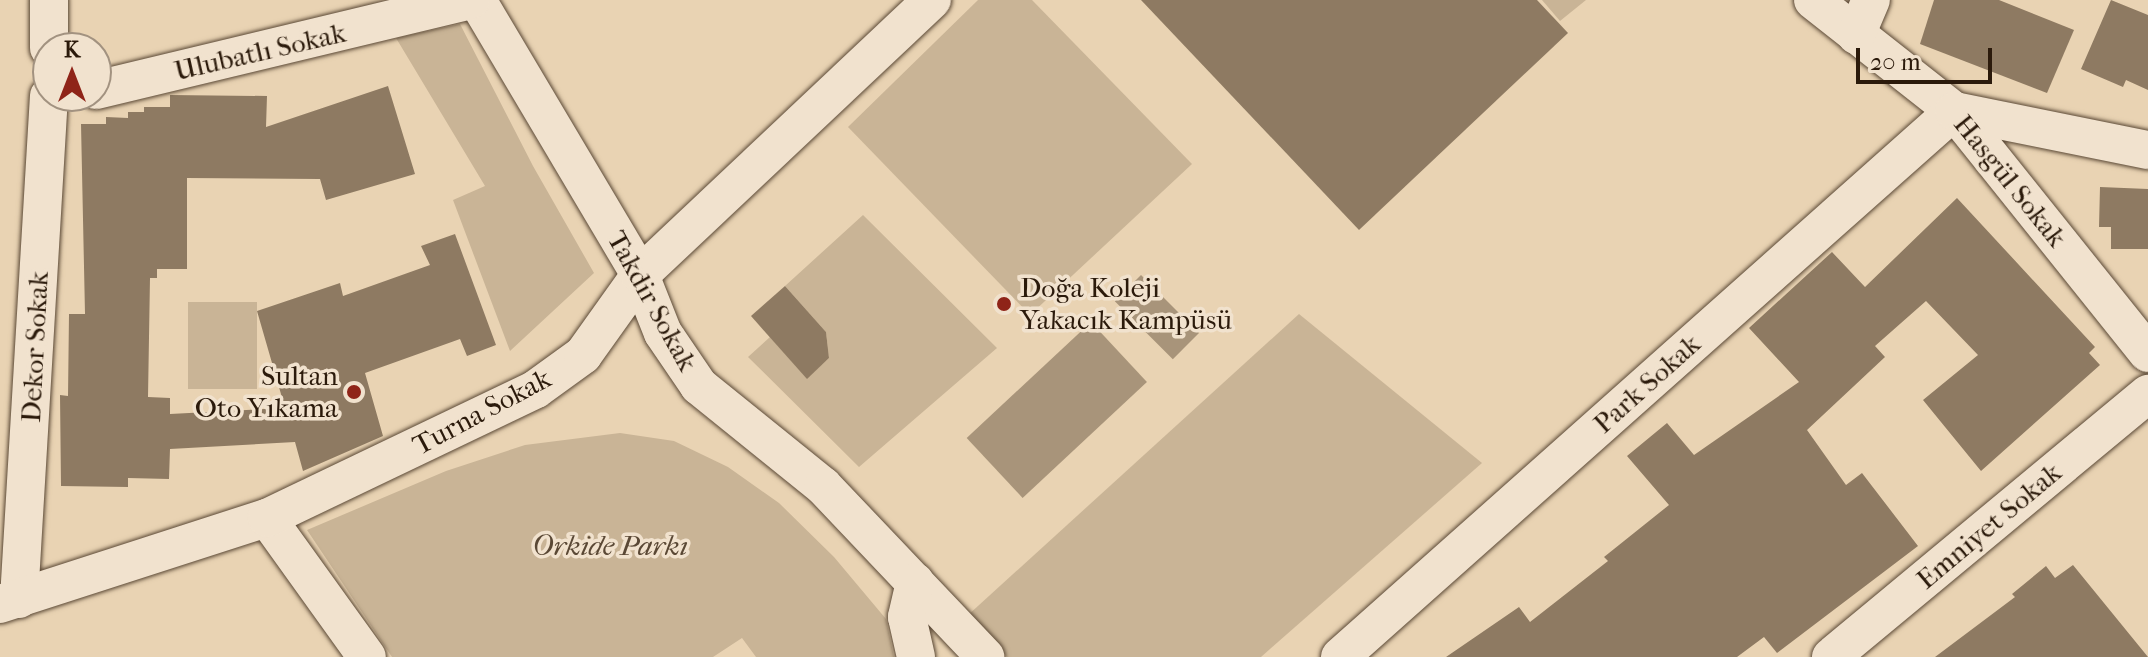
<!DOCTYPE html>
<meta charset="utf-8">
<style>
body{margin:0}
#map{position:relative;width:2148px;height:657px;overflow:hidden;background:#e9d3b3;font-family:"IM FELL French Canon",serif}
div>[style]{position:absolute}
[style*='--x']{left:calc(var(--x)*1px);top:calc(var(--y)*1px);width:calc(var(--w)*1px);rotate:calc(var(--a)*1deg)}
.green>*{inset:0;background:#c9b496;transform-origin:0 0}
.water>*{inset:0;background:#a8947a;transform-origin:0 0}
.building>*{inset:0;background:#8e7a62}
.roads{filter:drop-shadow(0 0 2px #5a4835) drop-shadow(0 0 2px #5a4835)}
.street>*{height:38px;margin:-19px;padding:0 19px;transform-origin:19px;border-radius:19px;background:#f1e2ce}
.dots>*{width:22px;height:22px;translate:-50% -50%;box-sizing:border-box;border:4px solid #f1e2ce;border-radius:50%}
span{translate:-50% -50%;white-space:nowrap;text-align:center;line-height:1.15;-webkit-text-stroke:7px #f1e2ce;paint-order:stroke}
.street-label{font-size:28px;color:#2b1a0b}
.poi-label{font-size:28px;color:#2b1a0b}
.left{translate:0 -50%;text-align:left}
.right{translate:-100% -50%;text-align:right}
.park-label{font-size:28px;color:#5a4835;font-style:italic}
.north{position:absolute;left:32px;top:32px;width:80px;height:80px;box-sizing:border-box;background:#f1e2ce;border:2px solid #a29280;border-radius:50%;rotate:0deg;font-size:22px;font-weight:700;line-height:32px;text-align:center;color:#2b1a0b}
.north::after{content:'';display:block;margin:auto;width:28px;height:36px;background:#8f2418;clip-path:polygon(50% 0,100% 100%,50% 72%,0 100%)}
.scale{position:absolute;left:1856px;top:48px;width:136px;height:36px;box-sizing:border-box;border:4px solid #2b1a0b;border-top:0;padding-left:10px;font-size:24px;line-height:28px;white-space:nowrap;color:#2b1a0b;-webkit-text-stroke:6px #f1e2ce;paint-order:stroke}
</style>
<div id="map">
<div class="green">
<i style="clip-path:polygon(978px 0,1032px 0,1192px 164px,1030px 315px,848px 127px)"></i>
<i style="clip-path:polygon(1542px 0,1586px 0,1560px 21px)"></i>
<i style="clip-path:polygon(460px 24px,533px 166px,594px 273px,510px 351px,453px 200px,485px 186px,396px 38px)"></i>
<i style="clip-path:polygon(863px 215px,997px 348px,859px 467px,748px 357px,770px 337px,807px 378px,829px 358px,826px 332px,785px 286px)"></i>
<i style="left:188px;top:302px;width:69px;height:87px"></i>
<i style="clip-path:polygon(1299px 314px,1482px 463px,1261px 657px,1007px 657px,967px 616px)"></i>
<i style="clip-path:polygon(620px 433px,674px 441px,728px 467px,779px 503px,834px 557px,886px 619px,894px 657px,756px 657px,742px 638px,713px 657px,392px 657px,307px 530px,446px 471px,525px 445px)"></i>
</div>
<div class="water">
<i style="left:1141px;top:275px;width:82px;height:37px;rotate:45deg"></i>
<i style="left:1091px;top:322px;width:82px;height:170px;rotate:47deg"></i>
</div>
<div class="building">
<i style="clip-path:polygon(1141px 0,1537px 0,1568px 33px,1359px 230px)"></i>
<i style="clip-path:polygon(1934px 0,1999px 0,2074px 30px,2047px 93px,1920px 44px)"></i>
<i style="clip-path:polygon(2111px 0,2148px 15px,2148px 90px,2126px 80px,2123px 87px,2081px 69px)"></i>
<i style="clip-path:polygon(388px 86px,415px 174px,326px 200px,320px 179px,187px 178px,187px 269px,157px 269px,157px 278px,150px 278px,148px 397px,170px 398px,170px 414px,285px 408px,257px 311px,340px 283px,343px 296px,430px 265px,421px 246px,455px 234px,496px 345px,467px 356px,460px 339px,365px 373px,383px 436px,303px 471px,295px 442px,170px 449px,169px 479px,128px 478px,128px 487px,61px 486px,60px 395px,68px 396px,69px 314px,85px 314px,81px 124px,106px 124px,106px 117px,128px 118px,128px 112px,144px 112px,144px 107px,170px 107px,170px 95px,267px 96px,266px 127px)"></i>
<i style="clip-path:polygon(2100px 187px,2148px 189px,2148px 249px,2111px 249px,2111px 227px,2099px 227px)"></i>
<i style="clip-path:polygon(1957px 198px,2095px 347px,2089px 353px,2100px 365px,1981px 471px,1923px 400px,1978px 355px,1926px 301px,1875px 346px,1885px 357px,1807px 430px,1846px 485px,1862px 473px,1918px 546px,1777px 653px,1764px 637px,1737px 657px,1446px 657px,1519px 607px,1530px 622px,1608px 561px,1604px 557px,1669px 505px,1627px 456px,1667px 423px,1694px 455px,1799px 382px,1749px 328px,1832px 252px,1865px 287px)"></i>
<i style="clip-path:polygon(785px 286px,826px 332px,829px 358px,807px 379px,751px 316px)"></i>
<i style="clip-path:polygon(2073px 565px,2148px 657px,1935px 657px,2015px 597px,2012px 594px,2046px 566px,2055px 578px)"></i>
</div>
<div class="roads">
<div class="street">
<i style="--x:49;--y:0;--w:48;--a:90"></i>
<i style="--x:477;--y:0;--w:320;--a:59.3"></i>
<i style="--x:640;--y:275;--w:62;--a:68.4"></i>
<i style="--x:663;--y:333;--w:64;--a:55.8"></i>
<i style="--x:699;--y:386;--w:159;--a:38.9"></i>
<i style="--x:823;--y:486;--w:236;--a:46.5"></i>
<i style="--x:1813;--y:0;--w:179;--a:38.2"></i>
<i style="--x:1954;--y:111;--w:310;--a:51.3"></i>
<i style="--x:1856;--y:35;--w:38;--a:-67"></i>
<i style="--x:96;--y:90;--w:385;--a:-13.5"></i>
<i style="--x:267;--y:518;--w:171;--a:54.3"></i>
<i style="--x:915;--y:582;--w:36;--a:103"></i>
<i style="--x:907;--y:617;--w:41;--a:77.3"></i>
<i style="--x:19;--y:599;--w:504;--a:-86.59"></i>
<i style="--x:0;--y:604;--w:281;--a:-17.9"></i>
<i style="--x:267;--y:518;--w:298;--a:-25.6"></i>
<i style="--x:536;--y:389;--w:58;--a:-35.9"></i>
<i style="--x:583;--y:355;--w:98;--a:-54.5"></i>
<i style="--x:640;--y:275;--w:401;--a:-43.3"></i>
<i style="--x:1340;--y:657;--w:822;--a:-41.65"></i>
<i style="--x:1954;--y:111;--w:198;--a:11.4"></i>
<i style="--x:1831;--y:657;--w:412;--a:-39.7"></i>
</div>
</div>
<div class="dots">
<i style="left:1004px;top:304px;background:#8f2418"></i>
<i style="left:354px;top:392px;background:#8f2418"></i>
</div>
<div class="street-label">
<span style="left:260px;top:52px;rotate:-13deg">Ulubatlı Sokak</span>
<span style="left:2010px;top:181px;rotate:51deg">Hasgül Sokak</span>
<span style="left:652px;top:301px;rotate:61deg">Takdir Sokak</span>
<span style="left:35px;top:347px;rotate:-87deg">Dekor Sokak</span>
<span style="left:1647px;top:384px;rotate:-42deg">Park Sokak</span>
<span style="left:482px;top:412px;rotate:-28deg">Turna Sokak</span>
<span style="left:1989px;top:526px;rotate:-40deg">Emniyet Sokak</span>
</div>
<div class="poi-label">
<span class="left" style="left:1020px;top:304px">Doğa Koleji<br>Yakacık Kampüsü</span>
<span class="right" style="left:338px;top:392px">Sultan<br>Oto Yıkama</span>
</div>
<div class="park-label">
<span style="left:610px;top:546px">Orkide Parkı</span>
</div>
<div class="north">K</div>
<div class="scale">20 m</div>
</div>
